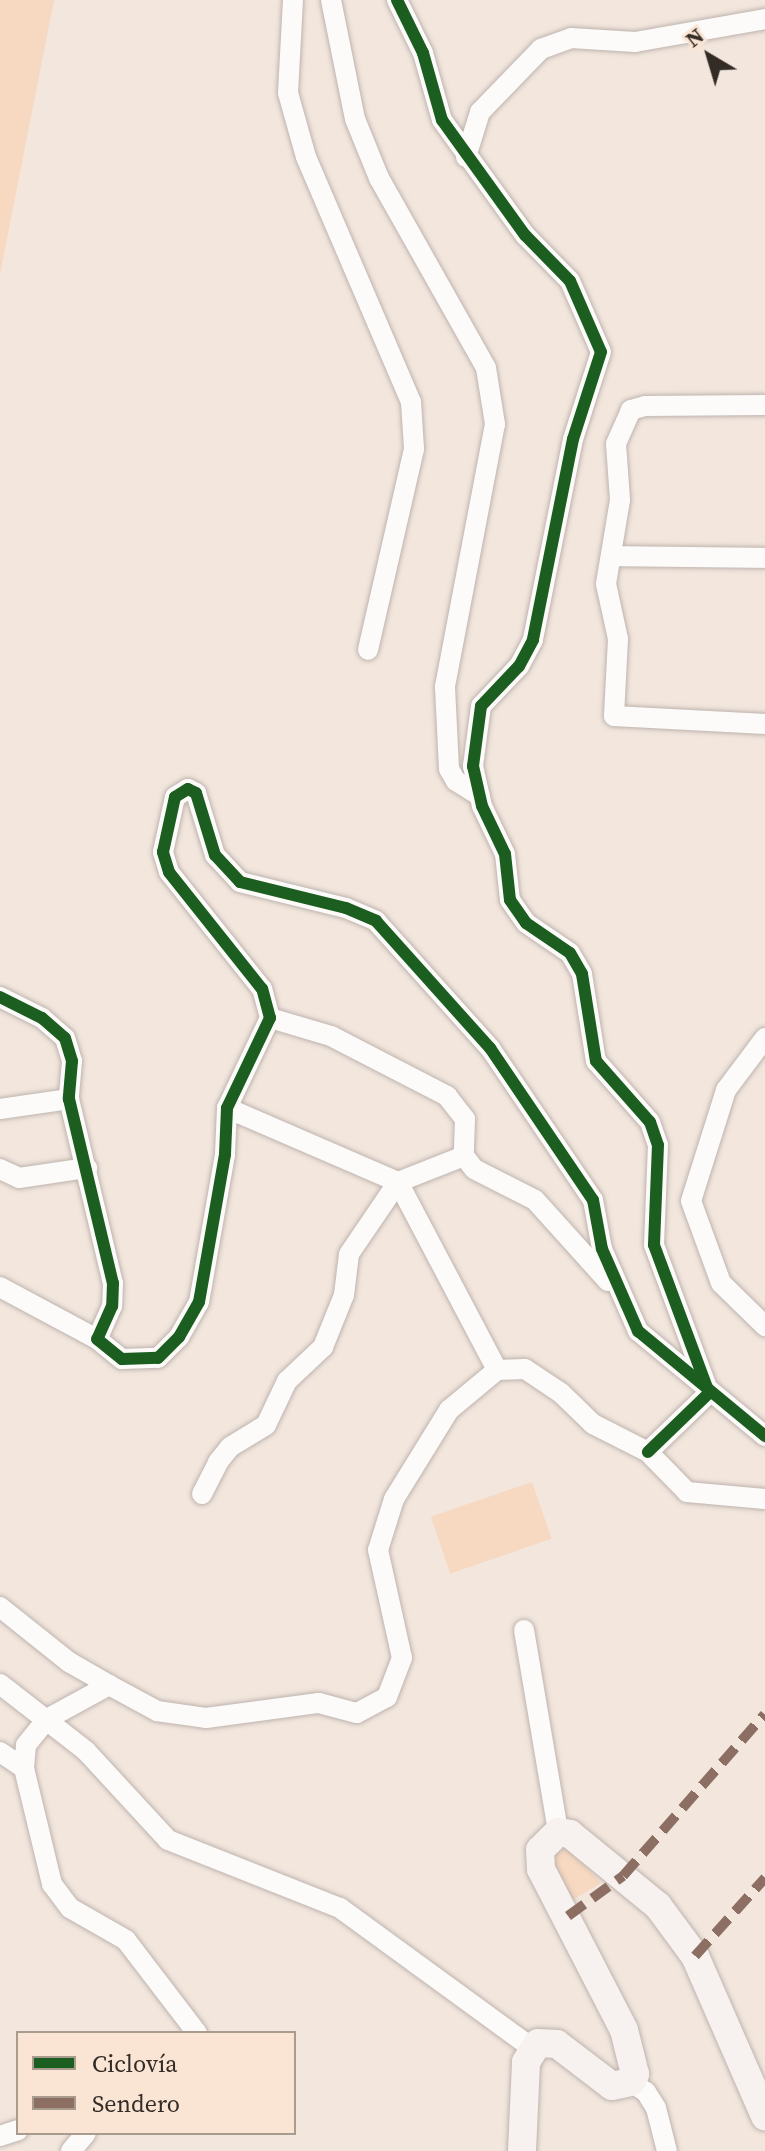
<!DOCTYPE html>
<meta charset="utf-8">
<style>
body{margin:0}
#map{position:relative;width:765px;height:2151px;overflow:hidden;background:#f2e6dd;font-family:"Source Serif 4",serif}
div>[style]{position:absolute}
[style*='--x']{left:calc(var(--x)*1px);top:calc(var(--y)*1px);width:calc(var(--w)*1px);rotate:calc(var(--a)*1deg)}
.green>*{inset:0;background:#f7d8c0;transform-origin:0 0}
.roads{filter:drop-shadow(0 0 2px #beb4ae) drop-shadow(0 0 2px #beb4ae)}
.minor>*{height:20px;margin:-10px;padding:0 10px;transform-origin:10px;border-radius:10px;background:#fdfbfa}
.secondary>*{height:28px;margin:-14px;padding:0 14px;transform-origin:14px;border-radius:14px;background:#f7f2ef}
.quiet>*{height:10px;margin-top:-5px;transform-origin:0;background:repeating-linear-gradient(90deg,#8d6e63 0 20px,transparent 0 30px)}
.cycleway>*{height:12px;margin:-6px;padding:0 6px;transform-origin:6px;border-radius:6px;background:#1b5e20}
span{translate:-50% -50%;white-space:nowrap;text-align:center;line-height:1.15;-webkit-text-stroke:6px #fae5d5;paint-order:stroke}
.legend{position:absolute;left:16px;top:2031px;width:280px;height:104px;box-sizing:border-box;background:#fae5d5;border:2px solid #aa9b8f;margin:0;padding:10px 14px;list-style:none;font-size:24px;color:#332b25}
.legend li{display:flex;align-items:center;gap:16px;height:40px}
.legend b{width:40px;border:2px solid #aa9b8f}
.north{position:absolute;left:669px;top:16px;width:80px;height:80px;-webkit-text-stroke:6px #fae5d5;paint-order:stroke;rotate:322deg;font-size:22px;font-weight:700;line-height:32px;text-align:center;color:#332b25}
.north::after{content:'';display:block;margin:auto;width:28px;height:36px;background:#332b25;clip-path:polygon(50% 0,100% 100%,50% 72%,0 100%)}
</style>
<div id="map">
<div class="green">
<i style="clip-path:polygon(0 0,54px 0,0 274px)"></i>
<i style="left:532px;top:1482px;width:60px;height:107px;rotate:71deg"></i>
<i style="clip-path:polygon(567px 1847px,601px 1883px,571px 1901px,550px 1859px)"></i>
</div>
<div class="roads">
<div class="minor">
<i style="--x:293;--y:0;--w:93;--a:93.1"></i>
<i style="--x:288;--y:93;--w:66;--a:74.3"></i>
<i style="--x:306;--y:157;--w:267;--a:66.8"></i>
<i style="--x:411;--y:402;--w:47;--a:86.3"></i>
<i style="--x:414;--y:449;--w:206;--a:102.9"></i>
<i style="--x:331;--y:0;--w:121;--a:78.6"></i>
<i style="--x:355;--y:119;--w:64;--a:67.9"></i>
<i style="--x:379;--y:178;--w:218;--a:60.6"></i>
<i style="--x:486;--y:368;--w:57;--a:80.9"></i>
<i style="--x:495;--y:424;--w:268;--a:100.8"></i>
<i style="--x:445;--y:687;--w:82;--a:87.2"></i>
<i style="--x:449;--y:769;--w:14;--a:60"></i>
<i style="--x:456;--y:781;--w:28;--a:32"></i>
<i style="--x:397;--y:0;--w:59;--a:63.9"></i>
<i style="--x:423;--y:53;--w:70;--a:74.2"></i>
<i style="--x:442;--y:120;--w:142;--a:54.2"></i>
<i style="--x:525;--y:235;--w:64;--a:45.6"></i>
<i style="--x:570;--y:281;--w:77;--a:66.4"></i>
<i style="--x:601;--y:352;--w:91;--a:107.8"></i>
<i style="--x:573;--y:439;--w:205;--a:101.3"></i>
<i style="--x:533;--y:640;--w:30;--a:118"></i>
<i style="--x:519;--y:666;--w:55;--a:133.5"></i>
<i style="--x:481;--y:706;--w:61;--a:97.6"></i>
<i style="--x:473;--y:766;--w:41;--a:77.3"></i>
<i style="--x:482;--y:806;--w:53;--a:64.4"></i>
<i style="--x:505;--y:854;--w:46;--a:83.8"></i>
<i style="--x:510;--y:900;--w:28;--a:55"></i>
<i style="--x:526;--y:923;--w:53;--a:34.3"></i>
<i style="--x:570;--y:953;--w:24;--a:60"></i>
<i style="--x:582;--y:974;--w:88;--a:80.9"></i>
<i style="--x:596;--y:1061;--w:81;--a:48.5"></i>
<i style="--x:650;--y:1122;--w:24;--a:71"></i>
<i style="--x:658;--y:1145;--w:100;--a:92.3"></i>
<i style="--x:654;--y:1245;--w:158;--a:69.6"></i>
<i style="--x:709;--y:1393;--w:85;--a:136"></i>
<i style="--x:466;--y:157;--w:47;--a:-72.7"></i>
<i style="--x:480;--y:112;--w:88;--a:-45.9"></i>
<i style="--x:541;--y:49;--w:32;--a:-20"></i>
<i style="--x:571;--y:38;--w:64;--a:3.6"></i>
<i style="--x:635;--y:42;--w:132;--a:-10"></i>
<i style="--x:765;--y:405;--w:120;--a:179.5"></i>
<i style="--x:645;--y:406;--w:15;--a:164"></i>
<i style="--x:631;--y:410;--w:37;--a:114"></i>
<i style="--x:616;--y:444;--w:56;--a:85.9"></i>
<i style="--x:620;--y:500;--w:85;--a:99.5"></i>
<i style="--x:606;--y:584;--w:56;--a:77.7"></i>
<i style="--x:618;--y:639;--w:77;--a:93"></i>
<i style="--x:614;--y:716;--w:151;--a:3"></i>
<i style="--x:612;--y:556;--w:153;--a:0.7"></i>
<i style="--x:0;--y:997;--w:47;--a:26.6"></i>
<i style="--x:42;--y:1018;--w:30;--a:41"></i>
<i style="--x:65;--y:1038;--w:24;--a:73"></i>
<i style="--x:72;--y:1061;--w:38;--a:95"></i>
<i style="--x:69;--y:1099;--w:189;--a:76.6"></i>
<i style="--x:113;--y:1283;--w:23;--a:92"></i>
<i style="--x:112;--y:1306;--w:36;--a:114"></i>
<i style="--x:97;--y:1339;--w:32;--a:39"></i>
<i style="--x:122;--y:1359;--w:36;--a:-2"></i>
<i style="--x:158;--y:1358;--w:30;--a:-45"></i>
<i style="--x:179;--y:1337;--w:40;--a:-60.3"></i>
<i style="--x:199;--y:1302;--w:150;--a:-80"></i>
<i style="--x:225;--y:1154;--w:46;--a:-87.5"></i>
<i style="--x:227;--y:1108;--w:100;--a:-64.5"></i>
<i style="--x:270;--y:1018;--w:30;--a:-105"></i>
<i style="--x:262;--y:989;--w:149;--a:-128.5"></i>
<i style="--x:169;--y:872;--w:21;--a:-107"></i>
<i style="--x:163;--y:852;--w:56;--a:-77.7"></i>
<i style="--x:175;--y:797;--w:15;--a:-32"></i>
<i style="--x:188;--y:789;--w:9;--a:27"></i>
<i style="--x:196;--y:793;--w:65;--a:73"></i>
<i style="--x:215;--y:855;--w:37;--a:47"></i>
<i style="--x:240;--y:882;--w:109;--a:13.8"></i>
<i style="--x:346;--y:908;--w:33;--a:23"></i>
<i style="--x:376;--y:921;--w:171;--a:48.1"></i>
<i style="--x:490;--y:1048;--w:184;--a:55.9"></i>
<i style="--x:593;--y:1200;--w:50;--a:79.6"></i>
<i style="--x:602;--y:1249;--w:90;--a:66.3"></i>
<i style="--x:638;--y:1331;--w:165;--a:39.6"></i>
<i style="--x:270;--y:1018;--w:64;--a:16.4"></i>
<i style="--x:331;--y:1036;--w:131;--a:27.3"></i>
<i style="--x:447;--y:1096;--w:29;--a:52"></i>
<i style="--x:465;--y:1119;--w:37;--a:92"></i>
<i style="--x:464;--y:1156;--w:16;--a:52"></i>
<i style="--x:474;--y:1169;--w:68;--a:26.9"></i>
<i style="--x:535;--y:1200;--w:109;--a:48"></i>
<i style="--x:765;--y:1038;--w:65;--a:126.9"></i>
<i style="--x:726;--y:1090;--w:116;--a:107.5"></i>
<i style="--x:691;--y:1201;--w:87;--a:69.9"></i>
<i style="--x:721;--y:1283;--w:62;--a:44.3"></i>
<i style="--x:227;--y:1108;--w:186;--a:23.4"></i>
<i style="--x:398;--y:1182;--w:212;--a:62.2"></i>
<i style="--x:0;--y:1109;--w:70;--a:-8.2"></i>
<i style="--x:0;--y:1169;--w:21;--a:25"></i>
<i style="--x:19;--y:1178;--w:69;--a:-8.4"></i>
<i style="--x:0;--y:1287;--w:110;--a:28.2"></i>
<i style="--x:202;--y:1494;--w:36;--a:-63"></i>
<i style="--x:218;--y:1462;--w:19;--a:-51"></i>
<i style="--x:230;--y:1447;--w:42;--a:-31.4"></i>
<i style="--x:266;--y:1425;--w:49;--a:-64.5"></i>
<i style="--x:287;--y:1381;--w:50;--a:-43.4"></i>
<i style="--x:323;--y:1347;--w:56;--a:-68"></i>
<i style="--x:344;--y:1295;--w:41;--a:-83"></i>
<i style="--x:349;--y:1254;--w:87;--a:-55.8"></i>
<i style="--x:398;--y:1182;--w:71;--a:-21.5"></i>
<i style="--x:0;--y:1607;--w:88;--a:38.6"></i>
<i style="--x:69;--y:1662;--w:46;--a:29.9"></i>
<i style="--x:524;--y:1630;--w:205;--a:80.4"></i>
<i style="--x:0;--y:1684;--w:109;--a:37.9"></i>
<i style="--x:86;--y:1751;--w:121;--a:47.3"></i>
<i style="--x:168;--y:1840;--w:185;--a:21.6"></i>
<i style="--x:340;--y:1908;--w:238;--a:36.1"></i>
<i style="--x:0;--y:1752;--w:29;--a:34"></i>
<i style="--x:197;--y:2033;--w:117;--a:-127.4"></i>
<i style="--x:126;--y:1940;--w:64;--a:-150.3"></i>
<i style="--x:70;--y:1908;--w:30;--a:-127"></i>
<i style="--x:52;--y:1884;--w:119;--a:-103.6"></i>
<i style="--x:24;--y:1768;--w:23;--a:-85"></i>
<i style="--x:26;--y:1745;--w:33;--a:-51"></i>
<i style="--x:47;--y:1719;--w:71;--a:-28.7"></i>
<i style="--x:109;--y:1685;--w:55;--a:28.4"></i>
<i style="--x:157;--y:1711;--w:49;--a:8.1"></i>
<i style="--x:206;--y:1718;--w:114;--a:-7.6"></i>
<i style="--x:319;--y:1703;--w:39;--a:15"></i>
<i style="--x:357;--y:1713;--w:34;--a:-28"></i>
<i style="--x:387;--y:1697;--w:42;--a:-69"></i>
<i style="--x:402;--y:1658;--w:111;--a:-102.5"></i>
<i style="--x:378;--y:1550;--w:53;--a:-72.6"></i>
<i style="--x:394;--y:1499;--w:105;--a:-58.3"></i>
<i style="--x:449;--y:1410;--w:62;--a:-39.8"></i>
<i style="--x:497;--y:1370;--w:28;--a:-2"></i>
<i style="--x:525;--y:1369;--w:43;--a:33.7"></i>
<i style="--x:561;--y:1393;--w:45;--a:44.1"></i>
<i style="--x:593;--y:1424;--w:62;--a:27"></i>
<i style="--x:648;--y:1452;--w:56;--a:45.7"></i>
<i style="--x:687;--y:1492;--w:78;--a:5.1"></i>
<i style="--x:631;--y:2082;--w:18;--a:34"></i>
<i style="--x:646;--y:2092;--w:19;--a:58"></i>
<i style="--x:656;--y:2108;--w:44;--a:75.7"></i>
<i style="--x:0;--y:2136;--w:19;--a:-18"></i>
<i style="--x:71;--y:2151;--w:23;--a:-50"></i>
</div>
<div class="secondary">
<i style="--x:522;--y:2151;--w:89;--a:-87.4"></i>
<i style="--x:526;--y:2062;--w:22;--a:-58"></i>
<i style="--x:538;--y:2043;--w:19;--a:3"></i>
<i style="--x:557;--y:2044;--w:69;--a:37.4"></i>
<i style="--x:612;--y:2086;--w:19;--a:-12"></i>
<i style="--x:631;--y:2082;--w:9;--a:-63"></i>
<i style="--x:635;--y:2074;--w:45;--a:-104"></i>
<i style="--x:624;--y:2030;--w:181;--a:-117.3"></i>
<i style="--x:541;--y:1869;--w:19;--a:-93"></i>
<i style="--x:540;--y:1850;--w:25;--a:-45"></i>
<i style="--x:558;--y:1832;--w:12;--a:9"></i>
<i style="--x:570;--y:1834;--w:114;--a:39.3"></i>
<i style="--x:658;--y:1906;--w:62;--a:53.5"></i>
<i style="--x:695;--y:1956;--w:175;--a:66.4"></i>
</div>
</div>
<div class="quiet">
<i style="--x:568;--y:1916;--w:68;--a:-36"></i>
<i style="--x:623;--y:1876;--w:215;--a:-48.8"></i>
<i style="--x:695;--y:1956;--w:105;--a:-48.1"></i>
</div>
<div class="cycleway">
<i style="--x:397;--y:0;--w:59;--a:63.9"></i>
<i style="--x:423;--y:53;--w:70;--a:74.2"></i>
<i style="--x:442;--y:120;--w:142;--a:54.2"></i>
<i style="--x:525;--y:235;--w:64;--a:45.6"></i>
<i style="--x:570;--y:281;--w:77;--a:66.4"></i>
<i style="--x:601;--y:352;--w:91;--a:107.8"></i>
<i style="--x:573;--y:439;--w:205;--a:101.3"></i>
<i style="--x:533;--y:640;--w:30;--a:118"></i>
<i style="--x:519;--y:666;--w:55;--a:133.5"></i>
<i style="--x:481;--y:706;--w:61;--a:97.6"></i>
<i style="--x:473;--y:766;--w:41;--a:77.3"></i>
<i style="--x:482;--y:806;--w:53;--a:64.4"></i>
<i style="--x:505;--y:854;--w:46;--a:83.8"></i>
<i style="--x:510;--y:900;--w:28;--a:55"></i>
<i style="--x:526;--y:923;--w:53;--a:34.3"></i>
<i style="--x:570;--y:953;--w:24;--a:60"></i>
<i style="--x:582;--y:974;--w:88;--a:80.9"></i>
<i style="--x:596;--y:1061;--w:81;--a:48.5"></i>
<i style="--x:650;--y:1122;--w:24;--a:71"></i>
<i style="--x:658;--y:1145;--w:100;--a:92.3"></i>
<i style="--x:654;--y:1245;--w:158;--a:69.6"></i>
<i style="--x:709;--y:1393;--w:85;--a:136"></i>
<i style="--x:0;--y:997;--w:47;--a:26.6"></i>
<i style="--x:42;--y:1018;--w:30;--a:41"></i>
<i style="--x:65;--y:1038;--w:24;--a:73"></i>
<i style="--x:72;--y:1061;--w:38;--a:95"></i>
<i style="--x:69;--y:1099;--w:189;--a:76.6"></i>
<i style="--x:113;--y:1283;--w:23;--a:92"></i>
<i style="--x:112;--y:1306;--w:36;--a:114"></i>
<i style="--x:97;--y:1339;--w:32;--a:39"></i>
<i style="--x:122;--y:1359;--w:36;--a:-2"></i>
<i style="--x:158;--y:1358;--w:30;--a:-45"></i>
<i style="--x:179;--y:1337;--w:40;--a:-60.3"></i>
<i style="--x:199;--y:1302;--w:150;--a:-80"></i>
<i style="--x:225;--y:1154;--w:46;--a:-87.5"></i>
<i style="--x:227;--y:1108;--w:100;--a:-64.5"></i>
<i style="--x:270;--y:1018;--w:30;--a:-105"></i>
<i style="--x:262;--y:989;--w:149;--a:-128.5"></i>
<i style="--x:169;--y:872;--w:21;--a:-107"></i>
<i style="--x:163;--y:852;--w:56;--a:-77.7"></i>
<i style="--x:175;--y:797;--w:15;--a:-32"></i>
<i style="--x:188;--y:789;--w:9;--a:27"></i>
<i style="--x:196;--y:793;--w:65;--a:73"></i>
<i style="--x:215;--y:855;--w:37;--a:47"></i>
<i style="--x:240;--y:882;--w:109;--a:13.8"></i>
<i style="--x:346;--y:908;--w:33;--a:23"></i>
<i style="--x:376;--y:921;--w:171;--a:48.1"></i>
<i style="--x:490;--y:1048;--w:184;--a:55.9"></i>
<i style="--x:593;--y:1200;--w:50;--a:79.6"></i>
<i style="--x:602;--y:1249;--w:90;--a:66.3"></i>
<i style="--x:638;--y:1331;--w:165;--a:39.6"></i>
</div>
<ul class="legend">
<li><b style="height:10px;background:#1b5e20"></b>Ciclovía</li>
<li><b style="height:10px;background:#8d6e63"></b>Sendero</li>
</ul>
<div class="north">N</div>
</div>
